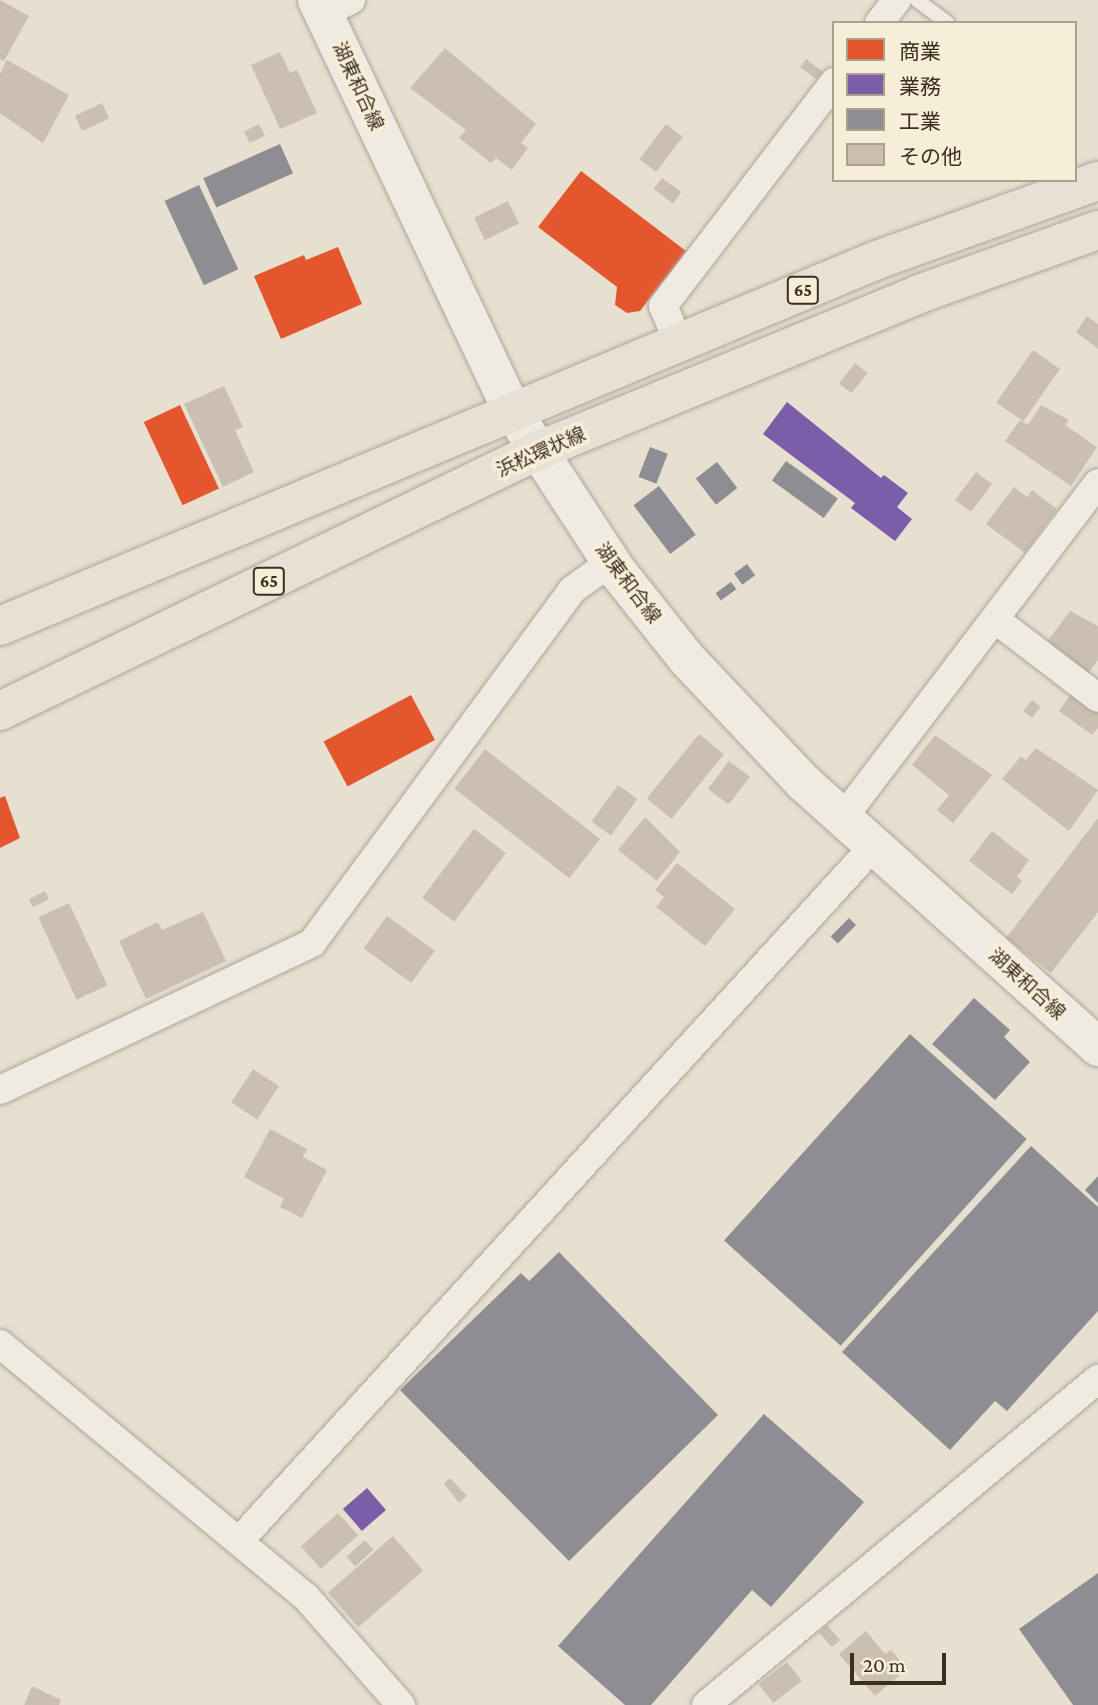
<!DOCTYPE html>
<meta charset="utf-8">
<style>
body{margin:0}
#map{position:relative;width:1098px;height:1705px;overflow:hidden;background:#e7e0d1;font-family:"Crimson Pro","Noto Sans JP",serif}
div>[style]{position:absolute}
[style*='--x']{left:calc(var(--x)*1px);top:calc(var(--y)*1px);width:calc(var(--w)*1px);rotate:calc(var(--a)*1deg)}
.shops>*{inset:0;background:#e4572e;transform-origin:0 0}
.offices>*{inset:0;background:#7b5ea7;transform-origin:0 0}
.industry>*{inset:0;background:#8d8d92;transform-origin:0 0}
.building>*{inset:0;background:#cbbfb2;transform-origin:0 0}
.roads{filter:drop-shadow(0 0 2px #ada599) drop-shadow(0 0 2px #ada599)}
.service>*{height:14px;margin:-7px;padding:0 7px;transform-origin:7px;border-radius:7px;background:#efebe3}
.minor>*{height:28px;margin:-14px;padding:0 14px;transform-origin:14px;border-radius:14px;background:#efebe3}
.secondary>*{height:38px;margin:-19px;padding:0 19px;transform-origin:19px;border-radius:19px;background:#efebe3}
.primary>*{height:38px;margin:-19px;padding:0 19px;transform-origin:19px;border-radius:19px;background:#e6e1d4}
span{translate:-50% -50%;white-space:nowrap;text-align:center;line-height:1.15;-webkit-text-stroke:7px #f7eed8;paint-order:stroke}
.shield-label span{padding:2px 5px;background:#f7eed8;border:2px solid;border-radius:5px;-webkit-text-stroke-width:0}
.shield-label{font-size:18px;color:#3d2e20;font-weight:700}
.street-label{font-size:19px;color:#3d2e20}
.legend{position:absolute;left:832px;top:21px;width:245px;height:161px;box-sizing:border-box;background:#f7eed8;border:2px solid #ada18e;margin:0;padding:9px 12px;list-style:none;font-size:21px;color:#3d2e20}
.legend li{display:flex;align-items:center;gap:14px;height:35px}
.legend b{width:35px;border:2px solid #ada18e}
.scale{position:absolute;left:850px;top:1653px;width:96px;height:32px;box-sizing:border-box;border:4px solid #3d2e20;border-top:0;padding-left:9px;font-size:21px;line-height:24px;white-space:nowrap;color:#3d2e20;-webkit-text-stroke:5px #f7eed8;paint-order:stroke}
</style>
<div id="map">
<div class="shops">
<i style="clip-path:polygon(581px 171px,686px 251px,640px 311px,627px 313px,615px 305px,617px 287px,538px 227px)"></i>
<i style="clip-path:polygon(338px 247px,362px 304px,281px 339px,254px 276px,304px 255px,306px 260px)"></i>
<i style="left:180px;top:405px;width:92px;height:40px;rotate:65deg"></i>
<i style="left:411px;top:695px;width:51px;height:99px;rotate:62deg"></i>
<i style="clip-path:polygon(5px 796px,20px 838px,0 848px,0 798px)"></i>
</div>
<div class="offices">
<i style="clip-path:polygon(787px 402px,881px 478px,884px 475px,908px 493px,897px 507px,912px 519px,895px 541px,851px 508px,855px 503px,763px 434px)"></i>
<i style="left:367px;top:1488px;width:29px;height:32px;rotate:49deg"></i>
</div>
<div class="industry">
<i style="left:280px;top:144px;width:32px;height:84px;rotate:66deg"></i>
<i style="left:199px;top:185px;width:93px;height:38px;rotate:65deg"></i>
<i style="left:650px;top:447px;width:19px;height:32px;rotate:21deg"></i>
<i style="left:786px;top:461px;width:64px;height:24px;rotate:36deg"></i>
<i style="left:717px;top:462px;width:33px;height:27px;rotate:52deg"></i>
<i style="left:659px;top:486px;width:61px;height:32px;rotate:53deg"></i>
<i style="left:747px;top:564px;width:14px;height:16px;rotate:54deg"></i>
<i style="left:731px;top:582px;width:9px;height:19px;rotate:54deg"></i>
<i style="left:849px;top:918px;width:10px;height:26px;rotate:45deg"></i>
<i style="clip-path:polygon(974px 998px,1010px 1030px,1004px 1037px,1030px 1062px,995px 1100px,932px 1044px)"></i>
<i style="left:910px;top:1034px;width:157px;height:278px;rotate:42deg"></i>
<i style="clip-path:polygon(1031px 1146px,1098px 1207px,1098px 1311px,1007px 1411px,995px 1401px,950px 1450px,842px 1352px)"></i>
<i style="clip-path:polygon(1098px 1176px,1098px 1203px,1085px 1190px)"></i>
<i style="clip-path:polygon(559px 1252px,718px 1415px,569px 1561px,400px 1390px,521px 1273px,529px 1281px)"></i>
<i style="clip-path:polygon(764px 1414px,864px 1502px,771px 1607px,752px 1590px,651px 1705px,625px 1705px,558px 1646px)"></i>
<i style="clip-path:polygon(1098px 1573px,1098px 1705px,1073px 1705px,1019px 1629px)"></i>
</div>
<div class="building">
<i style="clip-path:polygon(0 0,29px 16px,4px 61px,0 59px)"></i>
<i style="clip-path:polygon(445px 48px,536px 124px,521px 143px,528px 148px,512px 170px,496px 158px,491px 163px,459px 138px,466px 130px,410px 88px)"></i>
<i style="clip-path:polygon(280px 52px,290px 73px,297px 70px,317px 113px,280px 129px,251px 65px)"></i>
<i style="left:806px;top:59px;width:21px;height:10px;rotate:37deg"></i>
<i style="clip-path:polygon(7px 60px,69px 95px,43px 143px,0 113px,0 74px)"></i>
<i style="left:102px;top:103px;width:17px;height:30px;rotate:65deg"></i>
<i style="left:259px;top:124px;width:13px;height:17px;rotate:63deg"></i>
<i style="left:666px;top:124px;width:21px;height:44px;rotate:37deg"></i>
<i style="left:662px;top:178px;width:24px;height:14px;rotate:36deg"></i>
<i style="left:508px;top:201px;width:25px;height:38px;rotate:64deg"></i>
<i style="clip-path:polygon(1087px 316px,1098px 324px,1098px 349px,1076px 332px)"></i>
<i style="left:1033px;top:350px;width:33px;height:64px;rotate:35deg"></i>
<i style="left:855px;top:363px;width:16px;height:26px;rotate:38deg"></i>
<i style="clip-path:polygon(224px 386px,243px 427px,235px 430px,254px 472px,223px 487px,184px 404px)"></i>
<i style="clip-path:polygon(1041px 405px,1069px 420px,1065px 425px,1097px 447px,1071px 486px,1005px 441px,1020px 420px,1028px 425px)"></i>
<i style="left:976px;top:472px;width:20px;height:35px;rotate:37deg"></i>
<i style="clip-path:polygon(1014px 487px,1027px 497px,1032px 490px,1057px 509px,1025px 553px,986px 524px)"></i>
<i style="clip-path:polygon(1070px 611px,1098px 626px,1098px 660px,1088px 674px,1046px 643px)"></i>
<i style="clip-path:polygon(1074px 690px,1098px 708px,1098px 728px,1092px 735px,1059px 711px)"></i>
<i style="left:1032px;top:700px;width:11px;height:14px;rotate:38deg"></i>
<i style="left:699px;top:734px;width:32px;height:83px;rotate:39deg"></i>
<i style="clip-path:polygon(935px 735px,992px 775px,953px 823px,937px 810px,949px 795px,912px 765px)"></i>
<i style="clip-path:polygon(1036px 748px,1098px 790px,1069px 831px,1002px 779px,1021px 756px,1026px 760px)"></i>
<i style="left:485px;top:749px;width:146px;height:50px;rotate:38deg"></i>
<i style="left:729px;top:761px;width:26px;height:35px;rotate:37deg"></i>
<i style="left:618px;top:785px;width:24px;height:45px;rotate:36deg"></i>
<i style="clip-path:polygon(645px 817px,680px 852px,657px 881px,618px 850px)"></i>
<i style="clip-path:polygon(1098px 818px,1098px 912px,1051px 973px,1006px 938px)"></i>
<i style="left:474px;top:829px;width:40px;height:86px;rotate:37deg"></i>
<i style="clip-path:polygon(992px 831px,1029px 860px,1017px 877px,1022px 881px,1012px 894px,969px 861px)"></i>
<i style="clip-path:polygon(677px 863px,735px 909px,705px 946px,656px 907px,664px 897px,655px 890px)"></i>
<i style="left:45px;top:891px;width:9px;height:18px;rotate:63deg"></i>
<i style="left:69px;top:903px;width:91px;height:34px;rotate:65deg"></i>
<i style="clip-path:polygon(203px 912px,226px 961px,146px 999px,119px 941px,158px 922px,162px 930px)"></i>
<i style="left:387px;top:916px;width:59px;height:40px;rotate:36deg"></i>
<i style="left:253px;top:1069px;width:31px;height:40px;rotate:33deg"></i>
<i style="clip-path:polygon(270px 1129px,307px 1149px,303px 1157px,327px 1170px,302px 1218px,280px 1207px,284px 1199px,244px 1177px)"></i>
<i style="clip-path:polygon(450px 1478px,467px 1496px,459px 1503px,444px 1484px)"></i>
<i style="left:338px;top:1513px;width:30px;height:50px;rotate:48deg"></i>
<i style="left:393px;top:1536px;width:46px;height:86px;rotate:49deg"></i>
<i style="left:365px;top:1540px;width:13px;height:25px;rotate:48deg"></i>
<i style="left:827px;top:1625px;width:20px;height:11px;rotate:49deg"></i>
<i style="clip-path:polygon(866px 1631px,885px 1654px,891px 1650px,907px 1669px,875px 1696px,839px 1654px)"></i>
<i style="left:787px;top:1662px;width:24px;height:36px;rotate:52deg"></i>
<i style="clip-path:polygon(32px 1686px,61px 1700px,59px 1705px,24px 1705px)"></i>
</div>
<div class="roads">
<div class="service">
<i style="--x:917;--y:0;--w:38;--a:37"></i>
</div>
<div class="minor">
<i style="--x:324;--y:13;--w:30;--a:-26"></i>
<i style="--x:879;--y:23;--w:29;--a:-52"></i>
<i style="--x:678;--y:341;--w:38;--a:-113"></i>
<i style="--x:663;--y:306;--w:282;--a:-52.6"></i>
<i style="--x:996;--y:620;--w:128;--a:37.4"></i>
<i style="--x:842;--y:819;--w:422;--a:-52.7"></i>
<i style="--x:0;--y:1090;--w:345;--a:-25.2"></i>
<i style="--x:312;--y:943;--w:438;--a:-53.6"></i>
<i style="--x:572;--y:590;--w:48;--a:-35.7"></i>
<i style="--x:0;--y:1344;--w:397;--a:39.6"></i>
<i style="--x:306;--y:1597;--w:144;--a:48.7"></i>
<i style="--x:239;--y:1541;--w:940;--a:-47.59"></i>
<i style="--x:706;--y:1705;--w:510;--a:-39.75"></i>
</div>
<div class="secondary">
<i style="--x:317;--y:0;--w:453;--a:64.6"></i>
<i style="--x:511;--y:409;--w:194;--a:56.8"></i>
<i style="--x:617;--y:571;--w:112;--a:51.5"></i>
<i style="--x:687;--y:659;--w:169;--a:46.7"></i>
<i style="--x:803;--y:782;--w:397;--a:41.9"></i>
</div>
<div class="primary">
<i style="--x:0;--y:626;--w:950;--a:-22.65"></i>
<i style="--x:877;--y:260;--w:235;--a:-19.7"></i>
<i style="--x:0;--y:711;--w:597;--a:-25.83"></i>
<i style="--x:537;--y:451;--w:413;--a:-22.3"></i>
<i style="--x:919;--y:294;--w:190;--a:-19.7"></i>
</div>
</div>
<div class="shield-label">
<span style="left:803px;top:290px">65</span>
<span style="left:269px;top:581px">65</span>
</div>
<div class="street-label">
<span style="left:358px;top:86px;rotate:65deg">湖東和合線</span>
<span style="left:541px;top:452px;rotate:-24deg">浜松環状線</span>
<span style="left:628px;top:583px;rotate:53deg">湖東和合線</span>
<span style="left:1027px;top:984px;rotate:42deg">湖東和合線</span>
</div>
<ul class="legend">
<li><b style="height:19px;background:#e4572e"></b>商業</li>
<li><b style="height:19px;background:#7b5ea7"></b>業務</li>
<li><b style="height:19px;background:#8d8d92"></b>工業</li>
<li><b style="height:19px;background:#cbbfb2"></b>その他</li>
</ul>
<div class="scale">20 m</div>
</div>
